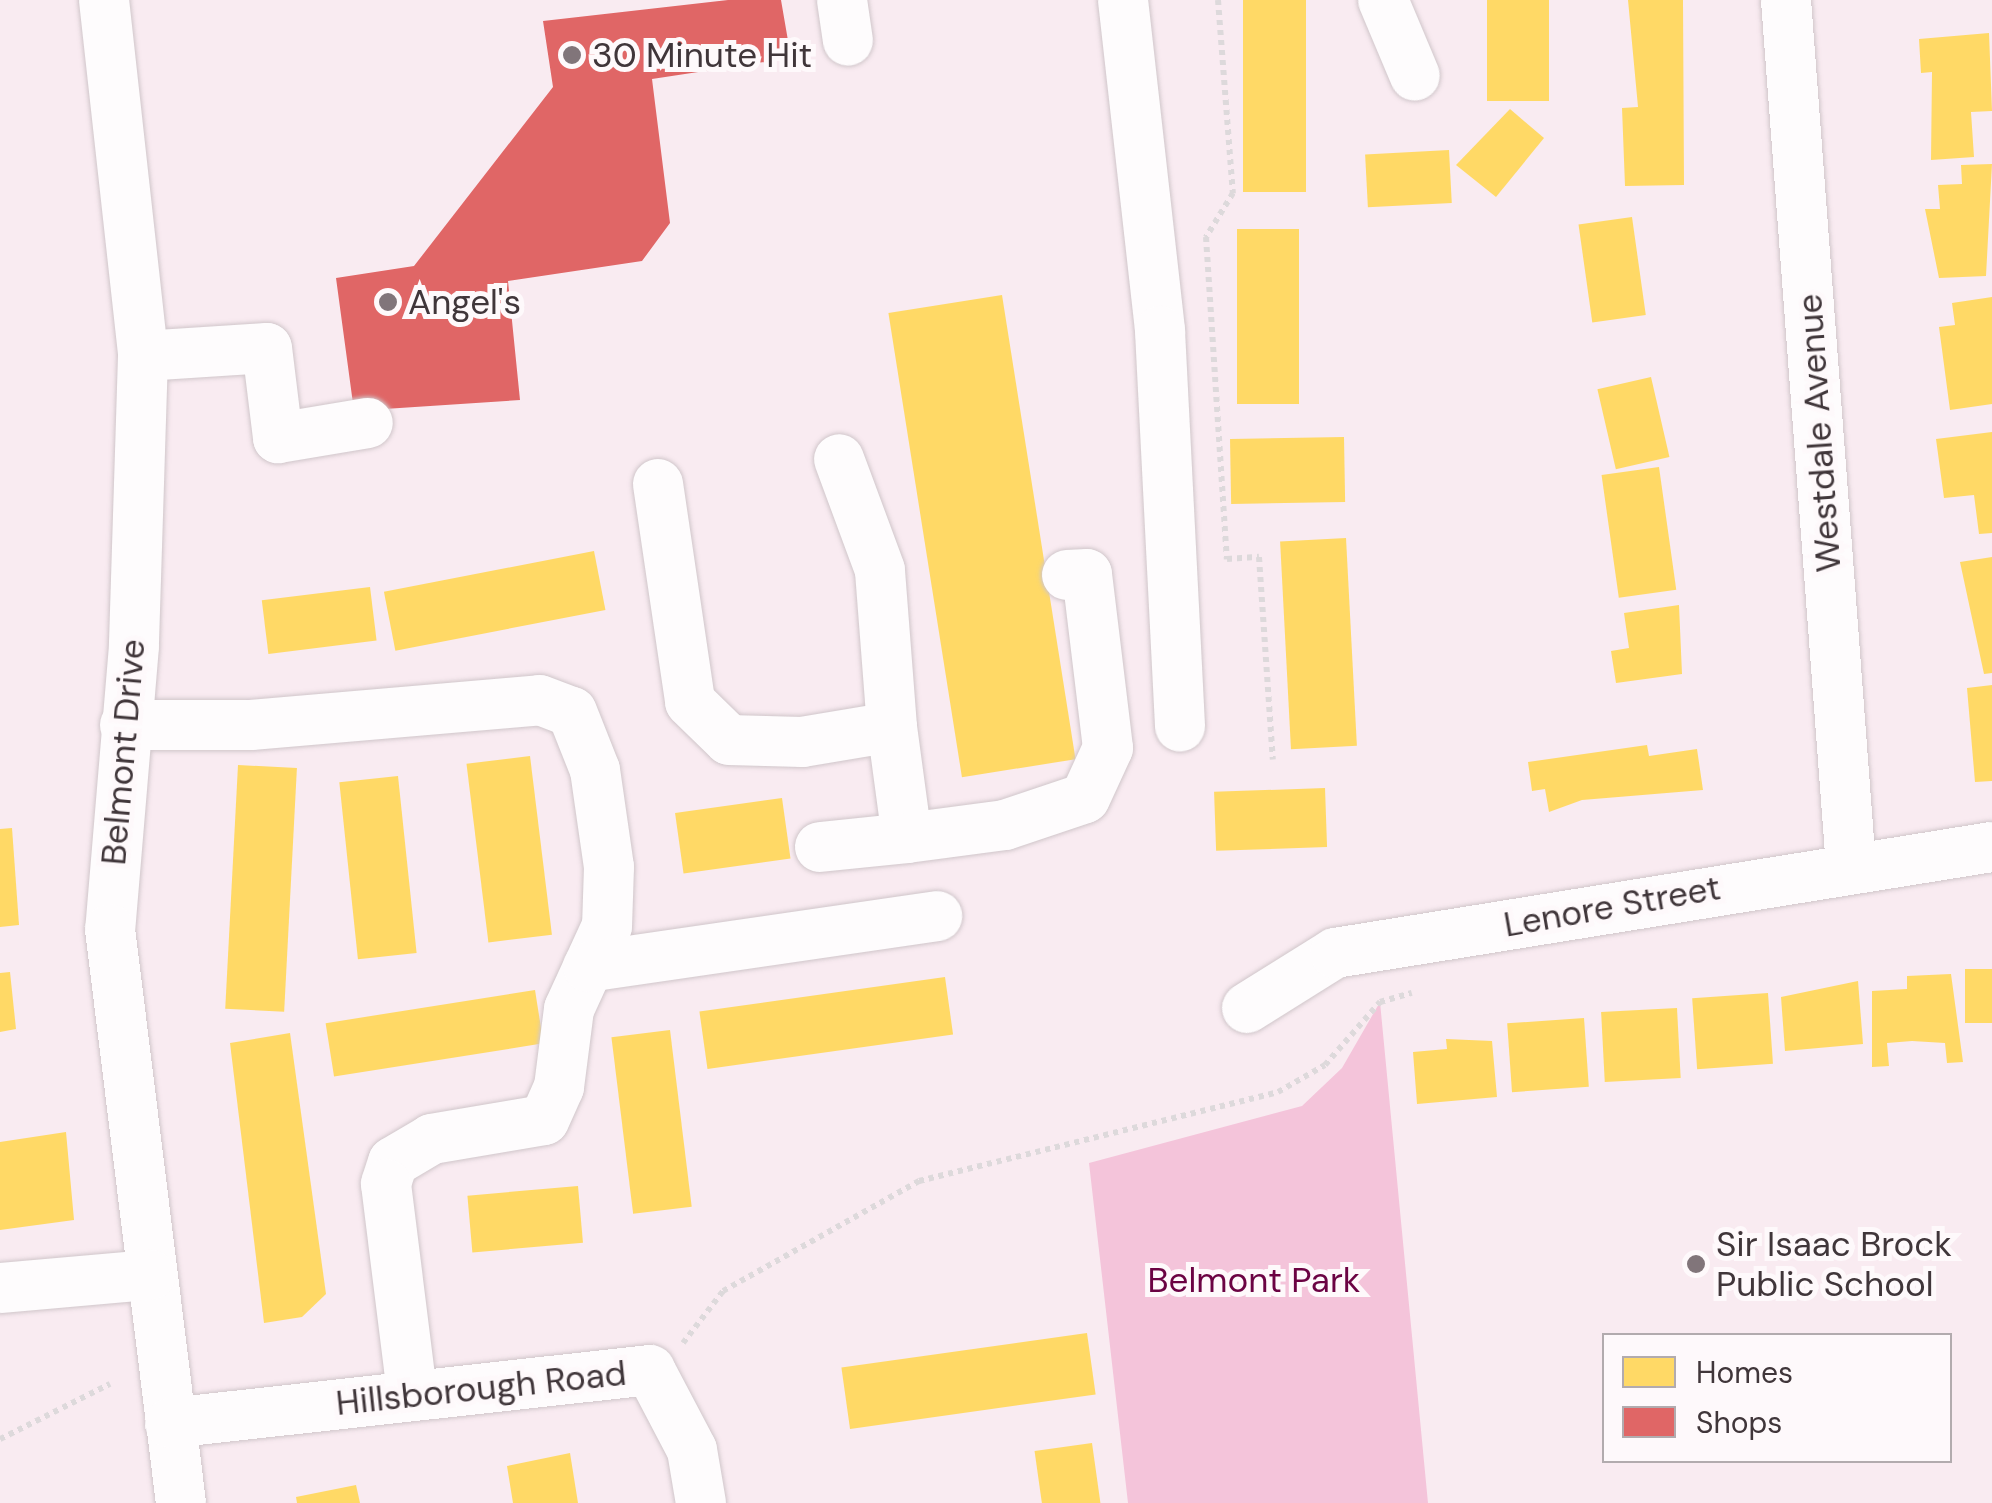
<!DOCTYPE html>
<style>
body{margin:0}
#map{position:relative;width:1992px;height:1503px;overflow:hidden;background:#f9ebf1;font-family:"DM Sans",sans-serif}
div>[style]{position:absolute}
[style*='--x']{left:calc(var(--x)*1px);top:calc(var(--y)*1px);width:calc(var(--w)*1px);rotate:calc(var(--a)*1deg)}
.green>*{inset:0;background:#f4c4da}
.homes>*{inset:0;background:#ffd966;transform-origin:0 0}
.shops>*{inset:0;background:#e06666}
.path>*{height:6px;margin-top:-3px;transform-origin:0;background:repeating-linear-gradient(90deg,#ddd9db 0 5px,transparent 0 10px)}
.roads{filter:drop-shadow(0 0 2px #d0c6ca) drop-shadow(0 0 2px #d0c6ca)}
.minor>*{height:50px;margin:-25px;padding:0 25px;transform-origin:25px;border-radius:25px;background:#fefcfd}
.dots>*{width:28px;height:28px;translate:-50% -50%;box-sizing:border-box;border:5px solid #fef9fb;border-radius:50%}
span{translate:-50% -50%;white-space:nowrap;text-align:center;line-height:1.15;-webkit-text-stroke:10px #fef9fb;paint-order:stroke}
.poi-label{font-size:35px;color:#40363a}
.left{translate:0 -50%;text-align:left}
.street-label{font-size:35px;color:#40363a}
.park-label{font-size:35px;color:#6b0343}
.legend{position:absolute;left:1602px;top:1333px;width:350px;height:130px;box-sizing:border-box;background:#fef9fb;border:2px solid #b2abae;margin:0;padding:12px 18px;list-style:none;font-size:30px;color:#40363a}
.legend li{display:flex;align-items:center;gap:20px;height:50px}
.legend b{width:50px;border:2px solid #b2abae}
</style>
<div id="map">
<div class="green">
<i style="clip-path:polygon(1380px 1002px,1428px 1503px,1128px 1503px,1089px 1163px,1302px 1106px,1342px 1068px)"></i>
</div>
<div class="homes">
<i style="left:1243px;top:0;width:63px;height:192px"></i>
<i style="left:1487px;top:0;width:62px;height:101px"></i>
<i style="clip-path:polygon(1628px 0,1683px 0,1684px 185px,1625px 186px,1622px 108px,1638px 107px)"></i>
<i style="clip-path:polygon(1989px 33px,1992px 111px,1971px 112px,1974px 157px,1931px 160px,1932px 72px,1921px 73px,1919px 39px)"></i>
<i style="clip-path:polygon(1510px 109px,1544px 138px,1496px 197px,1456px 165px)"></i>
<i style="left:1449px;top:150px;width:53px;height:84px;rotate:87deg"></i>
<i style="clip-path:polygon(1992px 164px,1986px 276px,1939px 278px,1925px 209px,1940px 209px,1938px 185px,1962px 184px,1961px 165px)"></i>
<i style="left:1632px;top:217px;width:99px;height:54px;rotate:82deg"></i>
<i style="left:1299px;top:229px;width:175px;height:62px;rotate:90deg"></i>
<i style="left:1002px;top:295px;width:470px;height:115px;rotate:81deg"></i>
<i style="clip-path:polygon(1992px 297px,1992px 404px,1950px 410px,1939px 327px,1955px 325px,1952px 303px)"></i>
<i style="left:1651px;top:377px;width:82px;height:55px;rotate:77deg"></i>
<i style="clip-path:polygon(1992px 432px,1992px 533px,1979px 534px,1974px 495px,1944px 498px,1936px 439px)"></i>
<i style="left:1344px;top:437px;width:65px;height:114px;rotate:89deg"></i>
<i style="left:1659px;top:467px;width:124px;height:58px;rotate:82deg"></i>
<i style="left:1346px;top:538px;width:208px;height:66px;rotate:87deg"></i>
<i style="left:594px;top:551px;width:60px;height:214px;rotate:79deg"></i>
<i style="clip-path:polygon(1992px 557px,1992px 673px,1984px 674px,1960px 562px)"></i>
<i style="left:370px;top:587px;width:54px;height:109px;rotate:83deg"></i>
<i style="clip-path:polygon(1679px 605px,1682px 674px,1616px 683px,1611px 651px,1629px 648px,1624px 613px)"></i>
<i style="clip-path:polygon(1992px 685px,1992px 781px,1975px 782px,1967px 688px)"></i>
<i style="clip-path:polygon(1647px 745px,1649px 756px,1697px 749px,1703px 790px,1582px 800px,1549px 812px,1545px 789px,1532px 791px,1528px 762px)"></i>
<i style="left:530px;top:756px;width:180px;height:64px;rotate:83deg"></i>
<i style="left:238px;top:765px;width:59px;height:244px;rotate:3deg"></i>
<i style="left:398px;top:776px;width:178px;height:59px;rotate:84deg"></i>
<i style="left:1325px;top:788px;width:59px;height:111px;rotate:88deg"></i>
<i style="left:782px;top:798px;width:61px;height:108px;rotate:82deg"></i>
<i style="clip-path:polygon(12px 828px,19px 925px,0 927px,0 829px)"></i>
<i style="left:1992px;top:969px;width:54px;height:27px;rotate:90deg"></i>
<i style="clip-path:polygon(10px 972px,16px 1029px,0 1032px,0 973px)"></i>
<i style="clip-path:polygon(1951px 974px,1963px 1062px,1947px 1063px,1945px 1043px,1912px 1041px,1887px 1043px,1889px 1066px,1872px 1067px,1872px 991px,1907px 989px,1907px 976px)"></i>
<i style="left:945px;top:977px;width:58px;height:248px;rotate:82deg"></i>
<i style="clip-path:polygon(1858px 981px,1863px 1044px,1785px 1051px,1781px 997px)"></i>
<i style="left:535px;top:990px;width:54px;height:212px;rotate:81deg"></i>
<i style="left:1768px;top:993px;width:71px;height:76px;rotate:86deg"></i>
<i style="left:1677px;top:1008px;width:70px;height:76px;rotate:87deg"></i>
<i style="left:1584px;top:1018px;width:69px;height:77px;rotate:86deg"></i>
<i style="left:670px;top:1030px;width:178px;height:59px;rotate:83deg"></i>
<i style="clip-path:polygon(290px 1033px,326px 1294px,302px 1317px,264px 1323px,230px 1043px)"></i>
<i style="clip-path:polygon(1446px 1039px,1492px 1041px,1497px 1097px,1417px 1104px,1413px 1052px,1447px 1049px)"></i>
<i style="clip-path:polygon(66px 1132px,74px 1220px,0 1230px,0 1142px)"></i>
<i style="left:578px;top:1186px;width:57px;height:111px;rotate:85deg"></i>
<i style="left:1087px;top:1333px;width:62px;height:248px;rotate:82deg"></i>
<i style="left:1092px;top:1443px;width:61px;height:58px;rotate:82deg"></i>
<i style="clip-path:polygon(570px 1453px,578px 1503px,513px 1503px,507px 1466px)"></i>
<i style="clip-path:polygon(356px 1485px,360px 1503px,297px 1503px,296px 1497px)"></i>
</div>
<div class="shops">
<i style="clip-path:polygon(728px 0,781px 0,791px 58px,652px 79px,670px 223px,642px 261px,508px 281px,520px 400px,354px 411px,336px 278px,414px 266px,553px 87px,543px 21px)"></i>
</div>
<div class="path">
<i style="--x:1218;--y:0;--w:194;--a:85.6"></i>
<i style="--x:1233;--y:193;--w:52;--a:121.5"></i>
<i style="--x:1206;--y:237;--w:323;--a:86.3"></i>
<i style="--x:1227;--y:559;--w:32;--a:-4"></i>
<i style="--x:1259;--y:557;--w:203;--a:86.1"></i>
<i style="--x:683;--y:1343;--w:66;--a:-52.4"></i>
<i style="--x:723;--y:1291;--w:225;--a:-29.3"></i>
<i style="--x:919;--y:1181;--w:370;--a:-13.9"></i>
<i style="--x:1278;--y:1092;--w:54;--a:-29.9"></i>
<i style="--x:1325;--y:1065;--w:84;--a:-48.9"></i>
<i style="--x:1380;--y:1002;--w:33;--a:-16"></i>
<i style="--x:0;--y:1439;--w:123;--a:-26.6"></i>
</div>
<div class="roads">
<div class="minor">
<i style="--x:104;--y:0;--w:358;--a:83.7"></i>
<i style="--x:143;--y:356;--w:290;--a:91.8"></i>
<i style="--x:134;--y:646;--w:284;--a:94.8"></i>
<i style="--x:110;--y:929;--w:578;--a:82.95"></i>
<i style="--x:842;--y:0;--w:41;--a:81.7"></i>
<i style="--x:1123;--y:0;--w:333;--a:83.6"></i>
<i style="--x:1160;--y:331;--w:396;--a:87.1"></i>
<i style="--x:1383;--y:0;--w:82;--a:67.2"></i>
<i style="--x:1786;--y:0;--w:868;--a:85.71"></i>
<i style="--x:143;--y:356;--w:124;--a:-3.7"></i>
<i style="--x:267;--y:348;--w:91;--a:83"></i>
<i style="--x:278;--y:438;--w:91;--a:-9.5"></i>
<i style="--x:658;--y:484;--w:220;--a:81.6"></i>
<i style="--x:690;--y:702;--w:54;--a:44.3"></i>
<i style="--x:729;--y:740;--w:73;--a:1.6"></i>
<i style="--x:802;--y:742;--w:91;--a:-9.5"></i>
<i style="--x:892;--y:727;--w:157;--a:-94.4"></i>
<i style="--x:880;--y:570;--w:118;--a:-110.3"></i>
<i style="--x:125;--y:725;--w:126;--a:0"></i>
<i style="--x:251;--y:725;--w:290;--a:-4.9"></i>
<i style="--x:540;--y:700;--w:34;--a:21"></i>
<i style="--x:572;--y:712;--w:62;--a:68.4"></i>
<i style="--x:595;--y:770;--w:98;--a:81.8"></i>
<i style="--x:609;--y:867;--w:59;--a:91.9"></i>
<i style="--x:607;--y:926;--w:91;--a:114.6"></i>
<i style="--x:569;--y:1009;--w:79;--a:97.3"></i>
<i style="--x:559;--y:1087;--w:36;--a:114"></i>
<i style="--x:544;--y:1120;--w:114;--a:170.4"></i>
<i style="--x:432;--y:1139;--w:45;--a:149.5"></i>
<i style="--x:393;--y:1162;--w:23;--a:108"></i>
<i style="--x:386;--y:1184;--w:211;--a:82.9"></i>
<i style="--x:892;--y:727;--w:112;--a:82.3"></i>
<i style="--x:907;--y:838;--w:99;--a:-7.6"></i>
<i style="--x:1005;--y:825;--w:84;--a:-18.6"></i>
<i style="--x:1085;--y:798;--w:55;--a:-65.3"></i>
<i style="--x:1108;--y:748;--w:175;--a:-96.9"></i>
<i style="--x:1087;--y:574;--w:20;--a:177"></i>
<i style="--x:820;--y:847;--w:87;--a:-5.9"></i>
<i style="--x:588;--y:967;--w:353;--a:-8.3"></i>
<i style="--x:1247;--y:1008;--w:104;--a:-32"></i>
<i style="--x:1335;--y:953;--w:665;--a:-9.17"></i>
<i style="--x:0;--y:1288;--w:151;--a:-5"></i>
<i style="--x:170;--y:1423;--w:483;--a:-6.3"></i>
<i style="--x:650;--y:1370;--w:90;--a:62.3"></i>
<i style="--x:692;--y:1450;--w:54;--a:80.4"></i>
</div>
</div>
<div class="dots">
<i style="left:572px;top:55px;background:#81757a"></i>
<i style="left:388px;top:302px;background:#81757a"></i>
<i style="left:1696px;top:1264px;background:#81757a"></i>
</div>
<div class="poi-label">
<span class="left" style="left:592px;top:55px">30 Minute Hit</span>
<span class="left" style="left:408px;top:302px">Angel's</span>
<span class="left" style="left:1716px;top:1264px">Sir Isaac Brock<br>Public School</span>
</div>
<div class="street-label">
<span style="left:1819px;top:433px;rotate:-94deg">Westdale Avenue</span>
<span style="left:123px;top:752px;rotate:-85deg">Belmont Drive</span>
<span style="left:1612px;top:906px;rotate:-10deg">Lenore Street</span>
<span style="left:481px;top:1388px;rotate:-6deg">Hillsborough Road</span>
</div>
<div class="park-label">
<span style="left:1254px;top:1280px">Belmont Park</span>
</div>
<ul class="legend">
<li><b style="height:28px;background:#ffd966"></b>Homes</li>
<li><b style="height:28px;background:#e06666"></b>Shops</li>
</ul>
</div>
